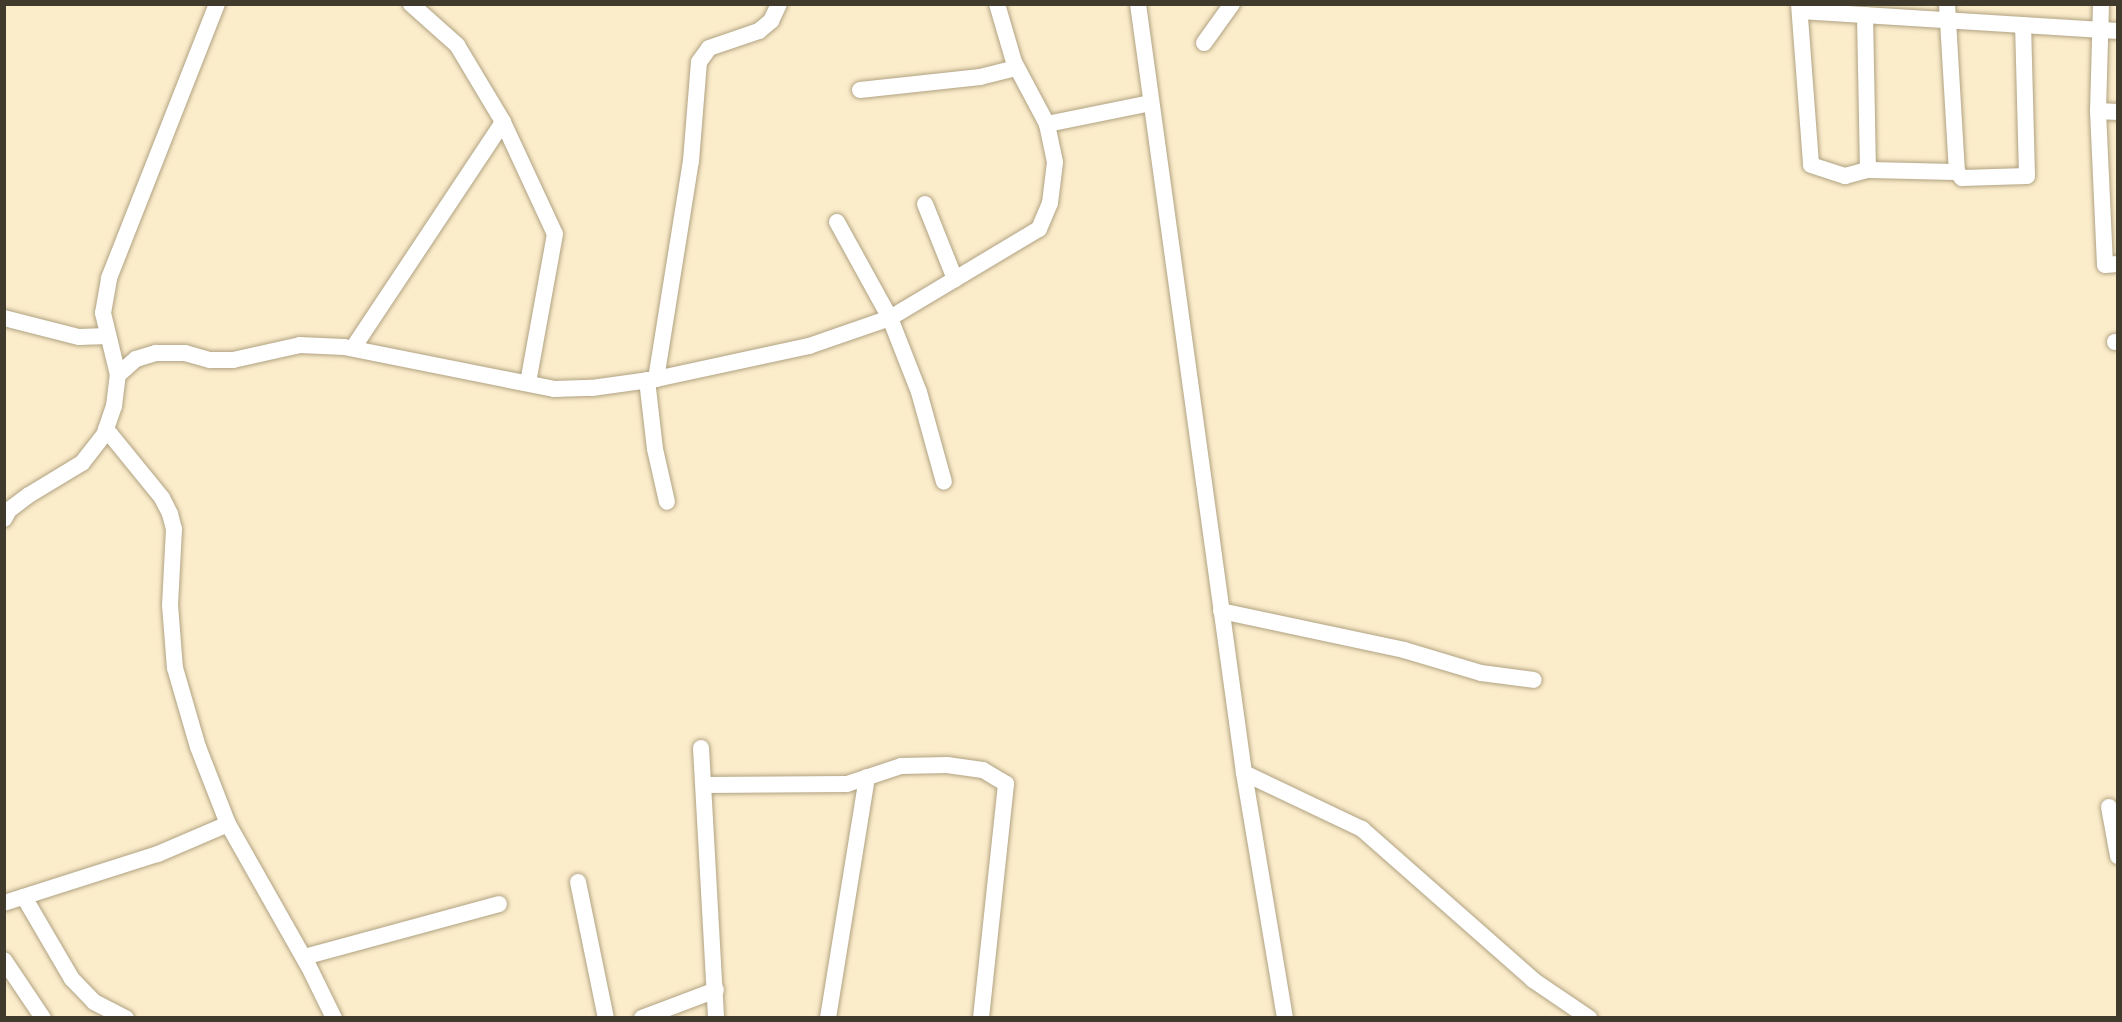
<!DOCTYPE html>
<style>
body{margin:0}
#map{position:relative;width:2122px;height:1022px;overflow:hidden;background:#fbecca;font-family:Bitter,serif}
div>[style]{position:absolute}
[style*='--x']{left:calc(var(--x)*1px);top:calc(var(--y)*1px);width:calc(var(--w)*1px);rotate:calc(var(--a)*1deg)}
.roads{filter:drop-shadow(0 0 2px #b0a282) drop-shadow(0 0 2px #b0a282)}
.street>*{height:16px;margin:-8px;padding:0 8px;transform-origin:8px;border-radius:8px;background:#fff}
span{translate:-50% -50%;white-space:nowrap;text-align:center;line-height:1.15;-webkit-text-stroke:6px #fdfaf4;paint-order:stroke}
.frame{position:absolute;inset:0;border:6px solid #403a2c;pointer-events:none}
</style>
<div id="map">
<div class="roads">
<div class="street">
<i style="--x:411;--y:4;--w:62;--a:41.7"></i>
<i style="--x:457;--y:45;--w:90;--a:59.1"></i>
<i style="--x:503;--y:122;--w:123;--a:65.1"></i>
<i style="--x:555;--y:234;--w:151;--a:100.3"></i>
<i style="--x:1138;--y:4;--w:776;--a:82.15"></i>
<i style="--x:1244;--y:773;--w:248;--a:80.5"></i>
<i style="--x:1799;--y:4;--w:161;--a:85.7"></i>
<i style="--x:1811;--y:165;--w:36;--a:18"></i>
<i style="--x:1845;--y:176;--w:24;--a:-15"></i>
<i style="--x:1868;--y:170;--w:89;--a:1.3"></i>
<i style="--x:1947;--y:4;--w:168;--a:86.6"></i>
<i style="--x:1957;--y:172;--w:8;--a:50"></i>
<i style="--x:1962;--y:178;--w:65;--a:-1.8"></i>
<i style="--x:2027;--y:176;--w:151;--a:-91.5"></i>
<i style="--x:2101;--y:4;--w:107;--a:91.6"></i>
<i style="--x:2098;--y:111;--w:154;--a:87.4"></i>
<i style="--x:2105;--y:265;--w:13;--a:-4"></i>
<i style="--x:1800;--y:11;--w:319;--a:3.6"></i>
<i style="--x:1865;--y:15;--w:155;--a:88.9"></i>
<i style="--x:1204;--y:43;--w:48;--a:-54.3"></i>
<i style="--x:860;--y:90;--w:121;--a:-6.2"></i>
<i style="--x:980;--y:77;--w:38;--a:-14"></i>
<i style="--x:2098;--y:111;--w:20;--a:3"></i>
<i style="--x:1047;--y:124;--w:106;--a:-11.4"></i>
<i style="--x:925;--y:204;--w:81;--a:68.2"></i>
<i style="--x:837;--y:222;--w:110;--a:61.1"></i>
<i style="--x:890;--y:318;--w:79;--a:68.6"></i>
<i style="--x:919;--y:392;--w:93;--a:74.5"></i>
<i style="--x:4;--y:318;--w:77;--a:14.2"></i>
<i style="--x:79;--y:337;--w:29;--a:-2"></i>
<i style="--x:2115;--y:342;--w:3;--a:0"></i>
<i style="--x:353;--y:348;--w:271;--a:-56.4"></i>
<i style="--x:118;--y:375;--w:24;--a:-42"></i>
<i style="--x:136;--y:359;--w:21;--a:-17"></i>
<i style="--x:156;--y:353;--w:29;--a:0"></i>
<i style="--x:185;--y:353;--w:26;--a:16"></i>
<i style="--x:210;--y:360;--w:23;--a:0"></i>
<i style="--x:233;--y:360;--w:69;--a:-12.6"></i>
<i style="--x:300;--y:345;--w:44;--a:2.6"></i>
<i style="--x:344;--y:347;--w:214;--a:11.3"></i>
<i style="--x:554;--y:389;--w:38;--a:-2"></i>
<i style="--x:592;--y:388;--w:65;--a:-8"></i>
<i style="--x:656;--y:379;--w:157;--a:-12.2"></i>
<i style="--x:809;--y:346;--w:86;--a:-19.1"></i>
<i style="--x:890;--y:318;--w:174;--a:-30.9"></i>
<i style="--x:1039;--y:229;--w:28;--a:-67"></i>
<i style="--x:1050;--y:203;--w:41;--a:-83"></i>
<i style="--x:1055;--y:162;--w:39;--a:-102"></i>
<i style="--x:1047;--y:124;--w:70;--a:-118"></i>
<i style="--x:1014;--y:62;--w:60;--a:-106.3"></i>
<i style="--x:656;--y:379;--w:221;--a:-80.9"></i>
<i style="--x:691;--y:161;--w:99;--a:-85.4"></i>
<i style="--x:699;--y:62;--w:17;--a:-54"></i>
<i style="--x:709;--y:48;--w:53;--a:-18.8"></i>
<i style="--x:759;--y:31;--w:16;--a:-40"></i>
<i style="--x:771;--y:21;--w:19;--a:-65"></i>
<i style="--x:647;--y:380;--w:69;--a:83.4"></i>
<i style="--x:655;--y:449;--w:54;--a:77.2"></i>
<i style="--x:106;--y:429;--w:89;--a:50.9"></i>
<i style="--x:162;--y:498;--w:18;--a:63"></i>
<i style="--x:170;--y:514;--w:16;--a:75"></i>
<i style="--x:174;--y:529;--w:76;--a:93"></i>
<i style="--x:170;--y:605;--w:63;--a:85.5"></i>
<i style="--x:175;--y:668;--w:82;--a:73.8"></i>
<i style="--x:198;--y:747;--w:83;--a:68.7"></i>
<i style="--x:228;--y:824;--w:164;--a:60.5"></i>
<i style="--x:309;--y:967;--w:57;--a:63.9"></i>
<i style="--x:4;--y:519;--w:10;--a:-61"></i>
<i style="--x:9;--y:510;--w:25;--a:-37"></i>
<i style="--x:29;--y:495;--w:62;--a:-31.1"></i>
<i style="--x:82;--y:463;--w:36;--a:-52"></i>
<i style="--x:104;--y:435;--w:31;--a:-71"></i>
<i style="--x:114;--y:406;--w:31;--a:-83"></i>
<i style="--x:118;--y:375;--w:64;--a:-103.6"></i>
<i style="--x:103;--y:313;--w:36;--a:-80"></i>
<i style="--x:109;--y:278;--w:295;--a:-68.5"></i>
<i style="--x:1221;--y:611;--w:187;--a:12"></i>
<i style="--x:1404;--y:650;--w:80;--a:16.6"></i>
<i style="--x:1481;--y:673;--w:53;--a:7.5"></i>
<i style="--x:701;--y:748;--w:270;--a:86.8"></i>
<i style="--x:1244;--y:773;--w:131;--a:25.4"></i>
<i style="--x:1362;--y:829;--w:228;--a:41.4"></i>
<i style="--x:1533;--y:980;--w:68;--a:34.2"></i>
<i style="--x:704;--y:785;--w:143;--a:-0.4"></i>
<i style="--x:847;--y:784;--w:57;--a:-18.4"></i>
<i style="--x:901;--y:766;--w:46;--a:-1.2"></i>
<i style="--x:947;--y:765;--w:36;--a:8"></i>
<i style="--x:983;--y:770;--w:27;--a:31"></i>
<i style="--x:1006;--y:784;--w:235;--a:96.1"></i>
<i style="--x:2109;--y:807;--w:50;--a:79.6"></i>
<i style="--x:578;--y:882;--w:139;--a:78.4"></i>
<i style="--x:24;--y:897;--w:95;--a:59.7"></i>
<i style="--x:72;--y:979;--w:32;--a:46"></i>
<i style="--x:94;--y:1002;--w:36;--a:27"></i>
<i style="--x:4;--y:903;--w:162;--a:-17.7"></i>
<i style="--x:158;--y:854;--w:76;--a:-23.2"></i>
<i style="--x:304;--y:957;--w:202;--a:-15.2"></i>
<i style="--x:4;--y:960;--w:70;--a:56.1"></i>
<i style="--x:642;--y:1018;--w:79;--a:-20.7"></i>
<i style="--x:828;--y:1018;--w:244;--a:-80.8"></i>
</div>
</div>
<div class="frame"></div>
</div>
